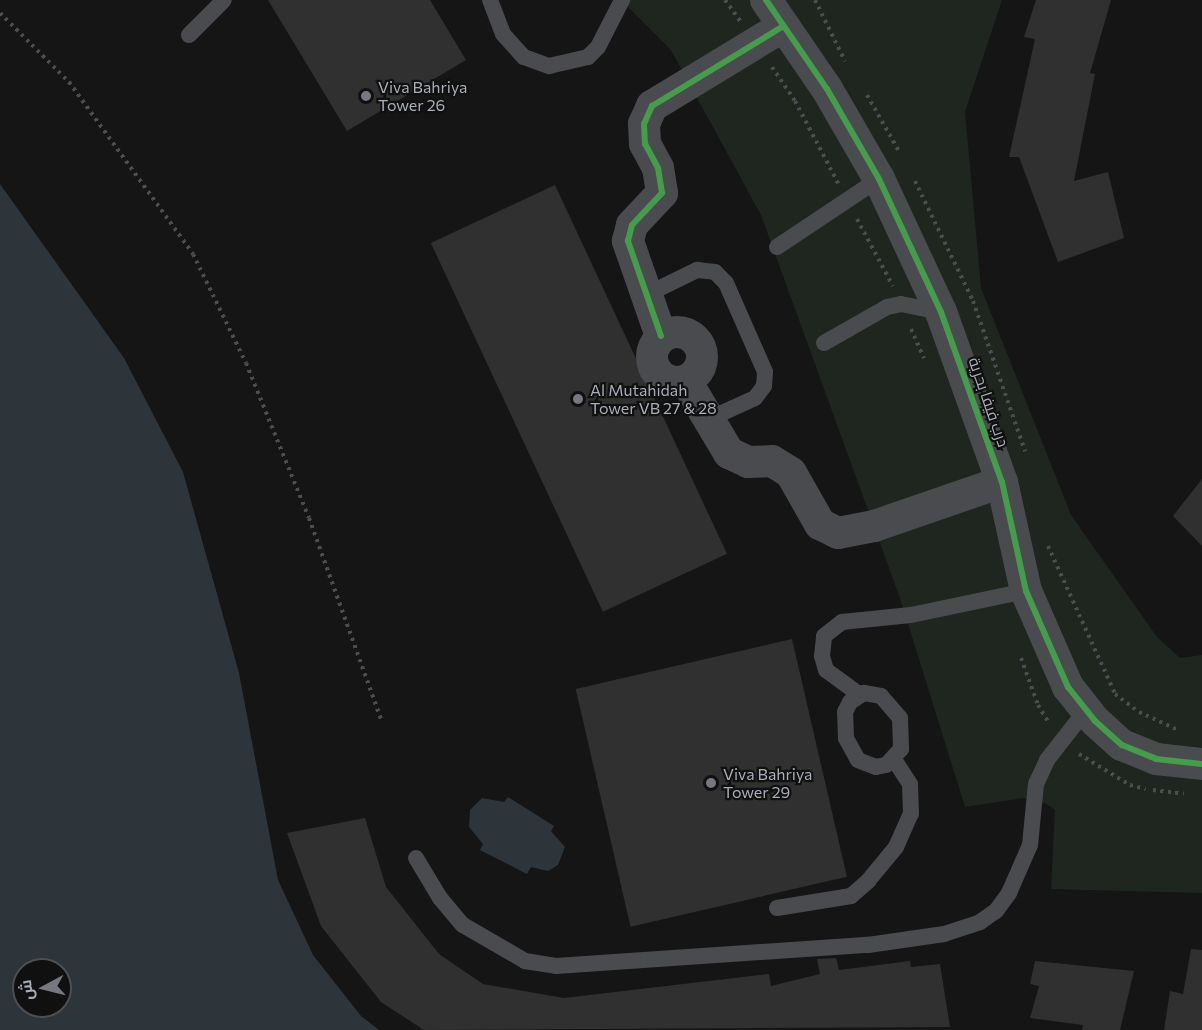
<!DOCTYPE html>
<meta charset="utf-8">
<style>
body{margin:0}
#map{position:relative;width:1202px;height:1030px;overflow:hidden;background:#151516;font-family:Commissioner,Cairo,sans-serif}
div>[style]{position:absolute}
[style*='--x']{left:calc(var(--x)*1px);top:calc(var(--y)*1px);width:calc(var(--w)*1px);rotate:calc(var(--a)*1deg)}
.green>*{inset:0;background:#1f2620}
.water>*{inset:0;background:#2d353a}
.building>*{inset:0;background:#303031;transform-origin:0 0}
.path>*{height:4px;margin-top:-2px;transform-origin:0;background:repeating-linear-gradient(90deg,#4b4d50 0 3px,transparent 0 7.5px)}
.service>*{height:16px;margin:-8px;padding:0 8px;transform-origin:8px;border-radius:8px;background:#4a4b4e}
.minor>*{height:32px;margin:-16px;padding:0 16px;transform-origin:16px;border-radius:16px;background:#4a4b4e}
.minor>.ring{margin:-16px;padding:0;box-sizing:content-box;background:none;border:32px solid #4a4b4e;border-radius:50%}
.cycleway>*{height:6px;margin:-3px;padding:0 3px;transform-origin:3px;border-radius:3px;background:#469c4c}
.dots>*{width:16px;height:16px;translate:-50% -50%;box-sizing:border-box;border:3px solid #101011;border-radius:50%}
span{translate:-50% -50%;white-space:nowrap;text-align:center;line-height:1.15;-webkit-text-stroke:4.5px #101011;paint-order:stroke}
.poi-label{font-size:16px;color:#a8adb6}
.left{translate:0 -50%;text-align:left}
.street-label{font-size:16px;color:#a8adb6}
.north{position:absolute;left:12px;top:958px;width:60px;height:60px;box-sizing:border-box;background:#101011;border:2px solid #4d4f53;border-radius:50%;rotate:263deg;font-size:16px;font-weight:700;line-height:24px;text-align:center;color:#a8adb6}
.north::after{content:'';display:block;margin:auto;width:21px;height:27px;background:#75787e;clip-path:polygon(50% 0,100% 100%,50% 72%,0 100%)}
</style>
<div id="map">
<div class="green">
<i style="clip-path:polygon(621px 0,1002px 0,965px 112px,981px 288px,1071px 515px,1157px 637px,1180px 658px,1202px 655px,1202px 893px,1051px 889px,1055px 810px,1045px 803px,1023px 798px,965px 807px,901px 601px,761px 215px,671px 50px)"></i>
</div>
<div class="water">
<i style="clip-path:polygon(evenodd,0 184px,124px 358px,183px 472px,239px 673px,278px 880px,313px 955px,361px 1016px,379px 1030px,0 1030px,0 184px,24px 970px,60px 970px,60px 1006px,24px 1006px,24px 970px)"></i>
<i style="clip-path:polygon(508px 797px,554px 826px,551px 831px,565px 847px,558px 865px,548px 871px,531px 867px,527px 874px,480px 850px,483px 844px,469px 827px,470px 810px,482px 798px,504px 802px)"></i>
</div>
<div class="building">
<i style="clip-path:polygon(268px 0,430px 0,466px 60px,347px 131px)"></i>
<i style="clip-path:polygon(1036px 0,1111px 0,1090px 73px,1095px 74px,1074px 181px,1108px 172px,1124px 238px,1058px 262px,1019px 157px,1009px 157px,1035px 39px,1024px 37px)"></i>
<i style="left:555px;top:185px;width:407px;height:137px;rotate:65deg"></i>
<i style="clip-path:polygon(1202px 479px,1202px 546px,1173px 516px)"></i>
<i style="left:792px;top:639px;width:244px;height:222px;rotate:77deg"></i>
<i style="clip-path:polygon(365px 818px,386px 887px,439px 954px,483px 984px,564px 998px,769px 974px,771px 986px,820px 974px,817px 959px,836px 958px,839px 970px,910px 961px,911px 967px,940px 964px,950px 1027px,424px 1030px,381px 1002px,321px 926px,287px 833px)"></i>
<i style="clip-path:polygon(1191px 949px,1202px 950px,1202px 1030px,1164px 1030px,1170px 991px,1183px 994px)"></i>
<i style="clip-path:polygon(1035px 961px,1134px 971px,1120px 1030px,1082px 1030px,1083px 1025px,1030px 1018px,1039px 986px,1030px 984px)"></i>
</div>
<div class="path">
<i style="--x:725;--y:0;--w:26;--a:54"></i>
<i style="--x:815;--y:0;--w:68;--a:63.8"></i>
<i style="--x:0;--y:13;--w:98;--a:45"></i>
<i style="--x:69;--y:82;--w:212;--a:54.2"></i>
<i style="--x:193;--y:254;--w:121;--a:64.1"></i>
<i style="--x:246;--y:363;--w:167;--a:67.9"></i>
<i style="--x:309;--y:518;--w:214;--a:70.3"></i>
<i style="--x:772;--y:67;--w:41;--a:55.9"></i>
<i style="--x:795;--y:101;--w:93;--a:62.3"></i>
<i style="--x:867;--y:95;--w:67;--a:60.4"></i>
<i style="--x:915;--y:181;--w:133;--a:64.2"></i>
<i style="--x:973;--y:301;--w:159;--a:70.9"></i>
<i style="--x:857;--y:219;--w:76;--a:61.8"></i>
<i style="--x:911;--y:329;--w:32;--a:66"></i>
<i style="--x:1048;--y:546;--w:162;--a:65.6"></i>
<i style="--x:1115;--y:694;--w:30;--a:37"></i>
<i style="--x:1139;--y:712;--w:43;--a:24.8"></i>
<i style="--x:1021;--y:658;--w:50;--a:70.1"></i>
<i style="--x:1038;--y:705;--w:21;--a:59"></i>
<i style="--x:1079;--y:754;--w:60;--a:31.3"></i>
<i style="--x:1130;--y:785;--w:16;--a:14"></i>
<i style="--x:1153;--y:790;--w:31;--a:7"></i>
</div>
<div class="service">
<i style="--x:490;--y:0;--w:36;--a:69"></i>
<i style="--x:503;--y:34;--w:31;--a:48"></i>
<i style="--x:524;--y:57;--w:27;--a:20"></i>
<i style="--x:549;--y:66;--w:40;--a:-13"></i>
<i style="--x:588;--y:57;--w:14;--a:-45"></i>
<i style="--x:598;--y:47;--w:53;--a:-62.9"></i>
<i style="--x:189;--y:35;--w:49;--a:-45"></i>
<i style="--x:777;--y:247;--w:123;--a:-33.7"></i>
<i style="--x:648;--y:294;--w:55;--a:-26.1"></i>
<i style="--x:697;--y:270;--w:18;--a:6"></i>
<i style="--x:715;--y:272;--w:16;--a:45"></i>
<i style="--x:726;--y:283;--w:97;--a:66.3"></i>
<i style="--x:765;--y:372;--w:14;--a:94"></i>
<i style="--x:764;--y:386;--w:15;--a:127"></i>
<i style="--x:755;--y:398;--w:51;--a:155.5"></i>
<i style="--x:824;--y:343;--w:73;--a:-29.7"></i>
<i style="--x:887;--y:307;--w:14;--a:-12"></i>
<i style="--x:901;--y:304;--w:41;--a:11.3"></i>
<i style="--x:864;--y:693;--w:17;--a:10"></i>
<i style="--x:881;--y:696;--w:29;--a:49"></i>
<i style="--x:900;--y:718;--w:31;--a:88"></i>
<i style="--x:901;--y:749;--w:22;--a:133"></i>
<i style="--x:886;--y:765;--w:10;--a:169"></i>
<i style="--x:876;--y:767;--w:19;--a:-159"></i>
<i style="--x:858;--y:760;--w:25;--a:-119"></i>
<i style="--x:846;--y:738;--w:26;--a:-92"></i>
<i style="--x:845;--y:712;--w:11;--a:-63"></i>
<i style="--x:850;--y:702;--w:17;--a:-33"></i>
<i style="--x:860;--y:695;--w:42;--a:-143.7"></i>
<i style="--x:826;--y:670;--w:15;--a:-106"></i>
<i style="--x:822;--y:656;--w:20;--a:-84"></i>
<i style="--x:824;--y:636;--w:23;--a:-38"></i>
<i style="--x:842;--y:622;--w:69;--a:-5.8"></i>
<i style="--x:911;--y:615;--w:117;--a:-11.8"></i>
<i style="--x:416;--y:858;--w:47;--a:59"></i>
<i style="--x:440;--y:898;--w:35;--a:50"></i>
<i style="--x:463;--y:925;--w:72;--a:30.1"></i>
<i style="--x:525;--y:961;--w:31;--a:9"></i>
<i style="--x:556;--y:966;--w:313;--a:-3.9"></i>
<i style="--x:868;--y:945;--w:77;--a:-8.2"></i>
<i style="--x:944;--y:934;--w:38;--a:-18"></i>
<i style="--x:980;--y:922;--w:19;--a:-35"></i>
<i style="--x:996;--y:911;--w:22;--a:-54"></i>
<i style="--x:1009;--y:893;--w:52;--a:-66.4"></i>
<i style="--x:1030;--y:845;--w:61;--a:-84.4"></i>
<i style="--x:1036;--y:784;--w:26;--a:-65"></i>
<i style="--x:1047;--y:760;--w:63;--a:-52"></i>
<i style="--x:777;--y:908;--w:75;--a:-9.2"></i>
<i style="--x:851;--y:896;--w:23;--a:-41"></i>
<i style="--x:868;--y:881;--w:44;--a:-50.5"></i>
<i style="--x:896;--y:847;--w:36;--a:-66"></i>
<i style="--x:911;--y:814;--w:30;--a:-92"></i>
<i style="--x:910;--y:784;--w:30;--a:-123"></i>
</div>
<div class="minor">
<i style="--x:766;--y:0;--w:108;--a:55.6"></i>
<i style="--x:827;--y:89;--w:104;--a:60"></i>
<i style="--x:879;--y:179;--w:147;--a:65"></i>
<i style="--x:941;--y:312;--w:181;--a:70.3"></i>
<i style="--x:1002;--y:482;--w:112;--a:77.6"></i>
<i style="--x:1026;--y:591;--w:105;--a:66.4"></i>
<i style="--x:1068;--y:687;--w:43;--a:51.5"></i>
<i style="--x:1095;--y:721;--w:36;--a:42"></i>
<i style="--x:1122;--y:745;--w:37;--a:22"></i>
<i style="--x:1156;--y:759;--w:46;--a:6.2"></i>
<i class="ring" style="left:652px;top:332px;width:18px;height:18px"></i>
<i style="--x:661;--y:336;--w:101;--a:-109.2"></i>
<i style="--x:628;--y:241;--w:16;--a:-76"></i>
<i style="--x:632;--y:225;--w:44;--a:-46.8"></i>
<i style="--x:662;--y:193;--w:25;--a:-99"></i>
<i style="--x:658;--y:168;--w:27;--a:-118"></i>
<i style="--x:645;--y:144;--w:20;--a:-93"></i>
<i style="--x:644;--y:124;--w:20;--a:-66"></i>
<i style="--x:652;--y:106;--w:152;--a:-31.3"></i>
<i style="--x:686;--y:381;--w:84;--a:59.2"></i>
<i style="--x:729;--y:453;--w:21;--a:25"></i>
<i style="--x:748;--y:462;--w:24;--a:-2"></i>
<i style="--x:772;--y:461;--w:22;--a:32"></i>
<i style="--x:791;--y:473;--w:59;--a:60.4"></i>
<i style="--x:820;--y:524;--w:20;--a:27"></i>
<i style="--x:838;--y:533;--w:37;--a:-11"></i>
<i style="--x:874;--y:526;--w:135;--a:-19"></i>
</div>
<div class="cycleway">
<i style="--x:766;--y:0;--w:108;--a:55.6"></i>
<i style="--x:827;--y:89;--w:104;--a:60"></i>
<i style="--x:879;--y:179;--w:147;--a:65"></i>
<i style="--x:941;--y:312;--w:181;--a:70.3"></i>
<i style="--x:1002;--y:482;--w:112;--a:77.6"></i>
<i style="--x:1026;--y:591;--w:105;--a:66.4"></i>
<i style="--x:1068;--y:687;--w:43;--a:51.5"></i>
<i style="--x:1095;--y:721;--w:36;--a:42"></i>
<i style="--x:1122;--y:745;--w:37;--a:22"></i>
<i style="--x:1156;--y:759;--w:46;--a:6.2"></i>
<i style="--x:661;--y:336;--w:101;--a:-109.2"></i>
<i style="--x:628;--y:241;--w:16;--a:-76"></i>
<i style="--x:632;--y:225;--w:44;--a:-46.8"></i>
<i style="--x:662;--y:193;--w:25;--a:-99"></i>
<i style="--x:658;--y:168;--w:27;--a:-118"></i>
<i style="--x:645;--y:144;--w:20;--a:-93"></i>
<i style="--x:644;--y:124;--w:20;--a:-66"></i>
<i style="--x:652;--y:106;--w:152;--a:-31.3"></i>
</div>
<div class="dots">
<i style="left:366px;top:96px;background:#75787e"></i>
<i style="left:578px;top:399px;background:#75787e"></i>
<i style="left:711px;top:783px;background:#75787e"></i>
</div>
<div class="poi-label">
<span class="left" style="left:378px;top:96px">Viva Bahriya<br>Tower 26</span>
<span class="left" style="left:590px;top:399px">Al Mutahidah<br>Tower VB 27 &amp; 28</span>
<span class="left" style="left:723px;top:783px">Viva Bahriya<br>Tower 29</span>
</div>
<div class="street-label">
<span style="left:989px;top:402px;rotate:71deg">درب فيفا بحرية</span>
</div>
<div class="north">ش</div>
</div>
